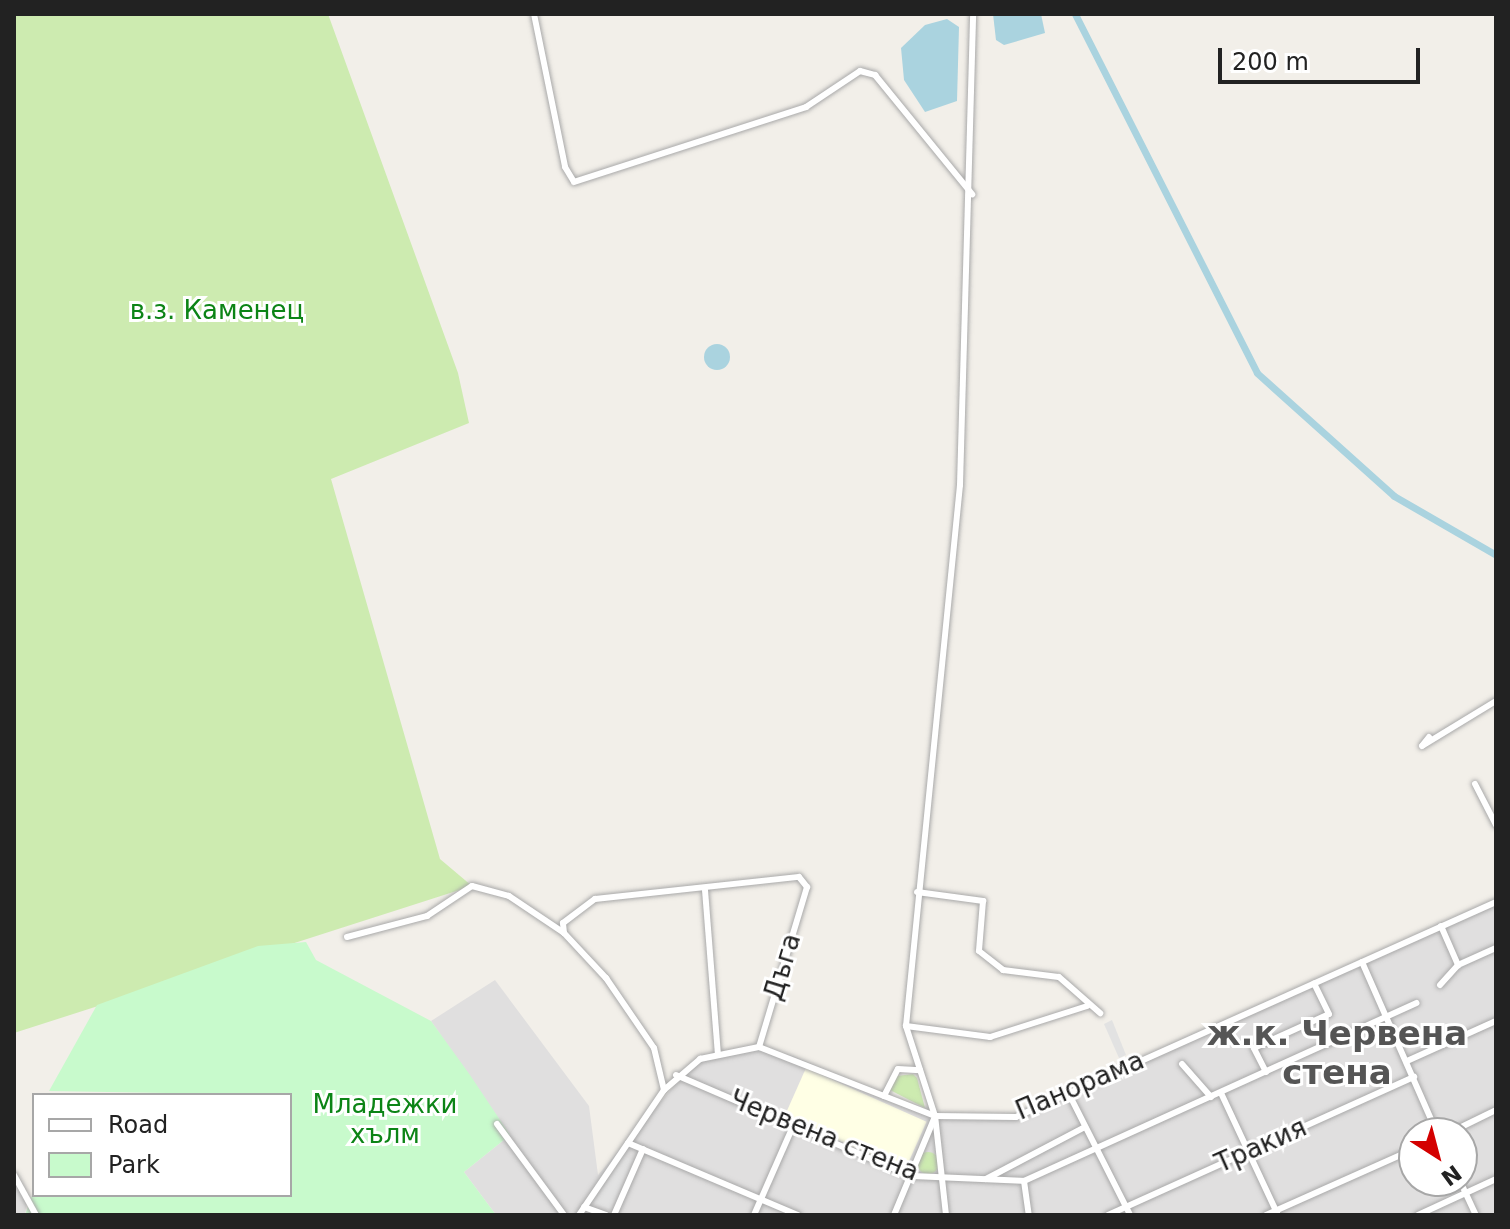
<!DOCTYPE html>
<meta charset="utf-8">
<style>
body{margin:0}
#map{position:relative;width:1510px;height:1229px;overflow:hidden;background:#f2efe9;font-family:"DejaVu Sans",sans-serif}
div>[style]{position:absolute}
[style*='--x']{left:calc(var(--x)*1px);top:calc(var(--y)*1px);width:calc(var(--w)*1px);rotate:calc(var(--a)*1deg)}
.residential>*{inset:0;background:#e0dfdf}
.education>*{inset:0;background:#ffffe5;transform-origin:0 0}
.grass>*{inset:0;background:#cdebb0}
.round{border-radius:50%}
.park>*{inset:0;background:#c8facc}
.parking>*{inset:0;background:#e2e2e2}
.water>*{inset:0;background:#aad3df}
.canal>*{height:7px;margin:-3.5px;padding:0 3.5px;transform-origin:3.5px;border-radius:3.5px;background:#aad3df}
.roads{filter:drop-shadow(0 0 2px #a9a9a9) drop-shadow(0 0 2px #a9a9a9)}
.minor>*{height:6px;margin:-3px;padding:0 3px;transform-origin:3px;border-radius:3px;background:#fff}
span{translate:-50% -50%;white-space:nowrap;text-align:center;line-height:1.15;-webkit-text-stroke:6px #fff;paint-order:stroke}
.park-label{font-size:26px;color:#0c8416}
.street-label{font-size:26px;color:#222}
.district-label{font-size:34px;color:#555;font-weight:700}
.frame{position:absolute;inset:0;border:16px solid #222;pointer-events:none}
.legend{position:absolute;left:32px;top:1093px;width:260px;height:104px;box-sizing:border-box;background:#fff;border:2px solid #a7a7a7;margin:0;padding:10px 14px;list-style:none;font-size:24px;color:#222}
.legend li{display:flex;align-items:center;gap:16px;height:40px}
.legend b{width:40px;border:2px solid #a7a7a7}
.north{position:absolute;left:1398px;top:1117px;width:80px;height:80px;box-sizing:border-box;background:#fff;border:2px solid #a7a7a7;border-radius:50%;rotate:144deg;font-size:22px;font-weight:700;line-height:32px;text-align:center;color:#222}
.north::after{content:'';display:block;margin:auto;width:28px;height:36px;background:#d40000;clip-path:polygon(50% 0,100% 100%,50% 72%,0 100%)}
.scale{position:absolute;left:1218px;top:48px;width:202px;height:36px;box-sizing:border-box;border:4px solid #222;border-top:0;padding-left:10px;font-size:24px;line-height:28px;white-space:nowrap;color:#222;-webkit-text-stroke:6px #fff;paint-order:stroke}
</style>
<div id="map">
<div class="residential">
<i style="clip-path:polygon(evenodd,1496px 901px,1496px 1215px,496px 1215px,464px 1172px,510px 1135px,431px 1021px,495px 980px,589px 1106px,598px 1175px,693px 1064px,718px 1054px,759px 1047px,793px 1056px,935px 1116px,1016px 1117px,1496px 901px,1414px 1133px,1462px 1133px,1462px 1181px,1414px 1181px,1414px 1133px)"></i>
<i style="clip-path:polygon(14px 1169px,27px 1199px,25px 1215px,14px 1215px)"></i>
</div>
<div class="education">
<i style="left:806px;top:1068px;width:132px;height:53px;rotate:24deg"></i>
</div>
<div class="grass">
<i style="clip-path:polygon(14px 14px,328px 14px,458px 373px,469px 423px,331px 479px,440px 859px,472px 886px,14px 1033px)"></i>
<i style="clip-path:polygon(913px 1074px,917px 1078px,925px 1108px,890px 1090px,897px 1076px)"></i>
<i class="round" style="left:917px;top:1152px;width:22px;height:22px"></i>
</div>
<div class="park">
<i style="clip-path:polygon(306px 942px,316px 960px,431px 1021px,470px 1075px,510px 1135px,464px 1172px,496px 1215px,25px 1215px,34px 1190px,290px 1195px,290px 1095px,49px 1091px,97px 1005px,258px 946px)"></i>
</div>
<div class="parking">
<i style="clip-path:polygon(1112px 1020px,1126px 1055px,1119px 1058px,1104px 1024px)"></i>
<i style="clip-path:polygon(623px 1156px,633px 1160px,611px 1209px,594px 1203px)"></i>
</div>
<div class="water">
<i style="clip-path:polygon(993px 14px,1041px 14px,1045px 33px,1004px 45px,996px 40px)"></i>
<i style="clip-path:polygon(947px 19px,959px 27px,957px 101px,925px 112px,904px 80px,901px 48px,925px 25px)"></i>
<i class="round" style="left:704px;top:344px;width:26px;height:26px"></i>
</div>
<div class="canal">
<i style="--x:1075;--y:14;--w:402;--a:63.1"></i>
<i style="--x:1257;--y:373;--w:184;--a:41.9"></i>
<i style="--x:1394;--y:496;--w:118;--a:30"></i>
</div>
<div class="roads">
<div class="minor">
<i style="--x:534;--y:14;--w:156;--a:78.5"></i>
<i style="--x:565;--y:167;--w:17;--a:59"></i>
<i style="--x:574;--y:182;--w:244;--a:-17.9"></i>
<i style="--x:806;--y:107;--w:65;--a:-33.7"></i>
<i style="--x:860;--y:71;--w:16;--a:15"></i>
<i style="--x:875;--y:75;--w:154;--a:50.8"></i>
<i style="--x:1429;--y:737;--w:11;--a:128"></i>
<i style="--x:1422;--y:746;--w:87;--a:-31.3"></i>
<i style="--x:1475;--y:784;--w:46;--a:62.9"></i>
<i style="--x:705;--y:890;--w:165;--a:85.5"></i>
<i style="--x:917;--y:892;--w:67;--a:7.8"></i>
<i style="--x:983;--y:901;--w:50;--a:94.6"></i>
<i style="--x:979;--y:951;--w:31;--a:38"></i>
<i style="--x:1003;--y:970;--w:56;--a:7.1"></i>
<i style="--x:1059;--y:977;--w:55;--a:41.3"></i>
<i style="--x:1441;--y:926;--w:43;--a:66.4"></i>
<i style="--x:564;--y:933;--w:10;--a:-96"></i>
<i style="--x:563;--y:923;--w:40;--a:-37"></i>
<i style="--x:595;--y:899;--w:205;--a:-6.2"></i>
<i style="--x:799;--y:877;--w:13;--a:51"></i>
<i style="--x:807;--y:887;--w:167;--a:106.7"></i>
<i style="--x:347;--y:937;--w:83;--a:-14.7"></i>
<i style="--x:427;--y:916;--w:54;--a:-33.7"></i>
<i style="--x:472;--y:886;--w:38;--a:15"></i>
<i style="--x:509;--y:896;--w:66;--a:33.9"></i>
<i style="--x:564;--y:933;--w:62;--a:47"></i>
<i style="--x:606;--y:978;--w:85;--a:55.6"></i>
<i style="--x:654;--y:1048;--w:43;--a:76.6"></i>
<i style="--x:1362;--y:962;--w:187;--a:66.3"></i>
<i style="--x:1440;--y:985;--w:27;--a:-48"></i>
<i style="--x:1458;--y:965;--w:42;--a:-24.1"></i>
<i style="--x:906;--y:1026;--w:85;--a:7.5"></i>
<i style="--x:990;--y:1037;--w:102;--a:-17.7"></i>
<i style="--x:1407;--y:1061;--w:98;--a:-24.2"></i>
<i style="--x:1182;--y:1064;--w:44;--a:48.7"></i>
<i style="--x:1266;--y:1072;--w:27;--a:-117"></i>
<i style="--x:1254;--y:1048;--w:82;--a:-24.4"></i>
<i style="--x:1329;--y:1014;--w:34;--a:-116"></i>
<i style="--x:676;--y:1075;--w:255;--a:23.3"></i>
<i style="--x:910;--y:1176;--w:114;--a:2.5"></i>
<i style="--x:1024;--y:1181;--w:431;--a:-24.4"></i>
<i style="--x:1221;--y:1093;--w:135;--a:65"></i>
<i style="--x:884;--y:1096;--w:30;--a:-63"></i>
<i style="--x:898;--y:1069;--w:22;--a:3"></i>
<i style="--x:1070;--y:1096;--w:133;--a:63.2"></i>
<i style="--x:497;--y:1124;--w:113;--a:53.6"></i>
<i style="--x:1449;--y:1133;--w:52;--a:-26.1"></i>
<i style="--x:628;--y:1143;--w:185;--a:23"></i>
<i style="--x:14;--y:1175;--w:46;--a:61.2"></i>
<i style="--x:986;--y:1179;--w:112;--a:-27.7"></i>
<i style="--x:1024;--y:1181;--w:34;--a:82"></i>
<i style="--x:1460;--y:1181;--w:38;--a:65"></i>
<i style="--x:584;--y:1207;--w:23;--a:20"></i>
<i style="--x:579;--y:1215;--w:151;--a:-55.8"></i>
<i style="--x:664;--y:1090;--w:48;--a:-40.7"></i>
<i style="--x:700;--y:1059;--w:60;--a:-11.5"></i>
<i style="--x:759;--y:1047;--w:189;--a:21.4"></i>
<i style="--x:935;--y:1116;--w:81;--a:0.7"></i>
<i style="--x:1016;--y:1117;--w:526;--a:-24.13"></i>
<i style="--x:614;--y:1215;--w:72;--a:-66.3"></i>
<i style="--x:754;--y:1215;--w:97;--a:-66.3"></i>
<i style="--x:894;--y:1215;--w:104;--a:-67.4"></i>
<i style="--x:946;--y:1215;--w:100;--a:-96.3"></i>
<i style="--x:935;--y:1116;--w:95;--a:-107.9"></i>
<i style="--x:906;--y:1026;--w:544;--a:-84.3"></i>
<i style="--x:960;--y:485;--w:471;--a:-88.4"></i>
<i style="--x:1108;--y:1215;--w:336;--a:-24.3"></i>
<i style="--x:1266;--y:1215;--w:162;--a:-24"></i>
<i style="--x:1418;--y:1215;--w:86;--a:-24.8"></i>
</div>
</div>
<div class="park-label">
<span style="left:217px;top:311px">в.з. Каменец</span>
<span style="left:385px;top:1120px">Младежки<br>хълм</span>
</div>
<div class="street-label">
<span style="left:783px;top:967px;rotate:-73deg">Дъга</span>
<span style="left:1080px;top:1086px;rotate:-23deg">Панорама</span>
<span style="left:824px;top:1136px;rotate:22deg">Червена стена</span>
<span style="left:1261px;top:1146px;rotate:-24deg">Тракия</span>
</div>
<div class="district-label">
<span style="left:1337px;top:1053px">ж.к. Червена<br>стена</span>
</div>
<div class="frame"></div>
<ul class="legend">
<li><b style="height:10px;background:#fff"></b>Road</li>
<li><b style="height:22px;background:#c8facc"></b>Park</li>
</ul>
<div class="north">N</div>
<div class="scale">200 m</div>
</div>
